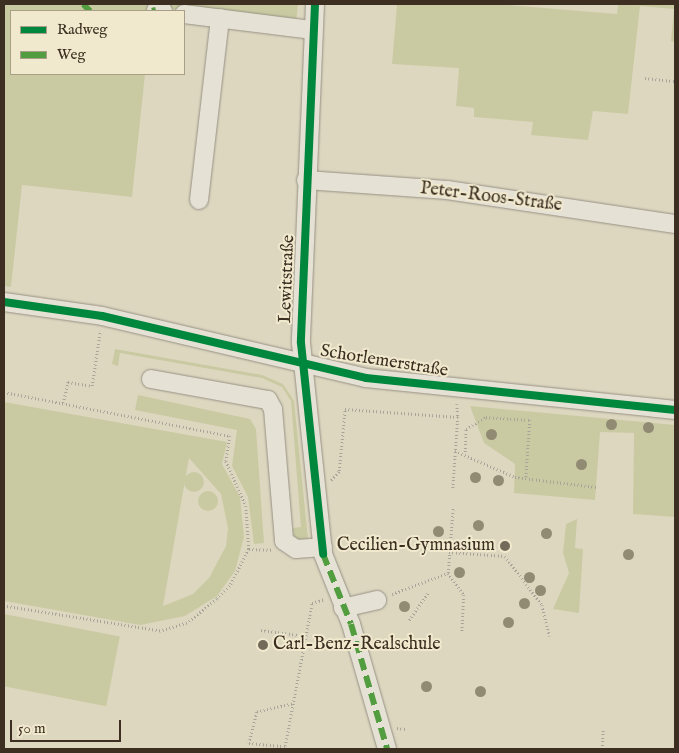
<!DOCTYPE html>
<meta charset="utf-8">
<style>
body{margin:0}
#map{position:relative;width:679px;height:753px;overflow:hidden;background:#ddd7c0;font-family:"IM FELL English",serif}
div>[style]{position:absolute}
[style*='--x']{left:calc(var(--x)*1px);top:calc(var(--y)*1px);width:calc(var(--w)*1px);rotate:calc(var(--a)*1deg)}
.green>*{inset:0;background:#cacaa2;transform-origin:0 0}
.round{border-radius:50%}
.path>*{height:2.5px;margin-top:-1.25px;transform-origin:0;background:repeating-linear-gradient(90deg,#a8a49a 0 1px,transparent 0 3.5px)}
.roads{filter:drop-shadow(0 0 1px #979183) drop-shadow(0 0 1px #979183)}
.minor>*{height:18px;margin:-9px;padding:0 9px;transform-origin:9px;border-radius:9px;background:#e5e1d5}
.quiet>*{height:6px;margin-top:-3px;transform-origin:0;background:repeating-linear-gradient(90deg,#529d3f 0 12px,transparent 0 18px)}
.cycleway>*{height:8px;margin:-4px;padding:0 4px;transform-origin:4px;border-radius:4px;background:#00873e}
.trees>*{width:11px;height:11px;margin:-5.5px;border-radius:50%;background:#928b74}
.dots>*{width:14px;height:14px;translate:-50% -50%;box-sizing:border-box;border:2px solid #f1e9ce;border-radius:50%}
span{translate:-50% -50%;white-space:nowrap;text-align:center;line-height:1.15;-webkit-text-stroke:4px #f1e9ce;paint-order:stroke}
.street-label{font-size:18px;color:#3c2f21}
.poi-label{font-size:18px;color:#3c2f21}
.right{translate:-100% -50%;text-align:right}
.left{translate:0 -50%;text-align:left}
.frame{position:absolute;inset:0;border:5px solid #3c2f21;pointer-events:none}
.legend{position:absolute;left:10px;top:10px;width:175px;height:65px;box-sizing:border-box;background:#f1e9ce;border:1px solid #a99f89;margin:0;padding:6px 9px;list-style:none;font-size:15px;color:#3c2f21}
.legend li{display:flex;align-items:center;gap:10px;height:25px}
.legend b{width:25px;border:1px solid #a99f89}
.scale{position:absolute;left:10px;top:720px;width:111px;height:22px;box-sizing:border-box;border:2px solid #3c2f21;border-top:0;padding-left:6px;font-size:15px;line-height:18px;white-space:nowrap;color:#3c2f21;-webkit-text-stroke:4px #f1e9ce;paint-order:stroke}
</style>
<div id="map">
<div class="green">
<i style="clip-path:polygon(4px 4px,298px 4px,296px 23px,153px 7px,152px 11px,11px 11px,11px 74px,145px 74px,132px 197px,22px 185px,11px 287px,4px 286px)"></i>
<i style="clip-path:polygon(397px 4px,496px 4px,617px 14px,618px 4px,675px 4px,675px 42px,671px 41px,674px 9px,640px 6px,628px 114px,593px 111px,588px 140px,531px 135px,533px 122px,474px 117px,474px 108px,456px 106px,459px 68px,392px 64px)"></i>
<i style="clip-path:polygon(115px 349px,262px 375px,283px 384px,294px 401px,308px 539px,295px 543px,293px 528px,301px 527px,291px 401px,282px 387px,262px 378px,120px 353px,118px 366px,112px 364px)"></i>
<i style="clip-path:polygon(138px 395px,250px 419px,256px 429px,264px 543px,254px 544px,248px 497px,232px 466px,237px 430px,135px 410px)"></i>
<i style="clip-path:polygon(evenodd,4px 402px,227px 442px,222px 464px,240px 497px,244px 537px,235px 571px,217px 596px,185px 616px,140px 625px,4px 601px,4px 402px,189px 458px,221px 494px,228px 528px,226px 546px,209px 578px,193px 594px,163px 606px,189px 458px)"></i>
<i style="clip-path:polygon(470px 406px,675px 425px,675px 517px,633px 514px,634px 433px,600px 432px,595px 500px,514px 493px,515px 464px,484px 443px)"></i>
<i class="round" style="left:184px;top:472px;width:20px;height:20px"></i>
<i class="round" style="left:198px;top:491px;width:20px;height:20px"></i>
<i style="clip-path:polygon(577px 519px,575px 548px,583px 549px,579px 613px,553px 609px,569px 573px,563px 553px,566px 524px)"></i>
<i style="left:4px;top:614px;width:118px;height:71px;rotate:11deg"></i>
</div>
<div class="path">
<i style="--x:645;--y:78;--w:30;--a:6"></i>
<i style="--x:4;--y:392;--w:230;--a:11"></i>
<i style="--x:230;--y:436;--w:25;--a:99"></i>
<i style="--x:226;--y:461;--w:49;--a:66"></i>
<i style="--x:246;--y:506;--w:43;--a:86"></i>
<i style="--x:249;--y:549;--w:42;--a:117.2"></i>
<i style="--x:230;--y:586;--w:18;--a:135"></i>
<i style="--x:217;--y:599;--w:38;--a:141"></i>
<i style="--x:187;--y:623;--w:28;--a:163"></i>
<i style="--x:160;--y:631;--w:158;--a:-170.9"></i>
<i style="--x:63;--y:403;--w:22;--a:-77"></i>
<i style="--x:68;--y:382;--w:24;--a:9"></i>
<i style="--x:92;--y:386;--w:56;--a:-81.7"></i>
<i style="--x:457;--y:404;--w:13;--a:86"></i>
<i style="--x:455;--y:451;--w:65;--a:23.4"></i>
<i style="--x:515;--y:477;--w:82;--a:7"></i>
<i style="--x:465;--y:452;--w:23;--a:-88"></i>
<i style="--x:466;--y:429;--w:23;--a:-31"></i>
<i style="--x:486;--y:417;--w:44;--a:3.9"></i>
<i style="--x:530;--y:420;--w:59;--a:93.9"></i>
<i style="--x:331;--y:480;--w:12;--a:-48"></i>
<i style="--x:339;--y:471;--w:62;--a:-84.5"></i>
<i style="--x:345;--y:409;--w:113;--a:4"></i>
<i style="--x:458;--y:417;--w:72;--a:94"></i>
<i style="--x:249;--y:549;--w:23;--a:2"></i>
<i style="--x:449;--y:552;--w:56;--a:4.1"></i>
<i style="--x:505;--y:556;--w:61;--a:52.9"></i>
<i style="--x:542;--y:605;--w:32;--a:76"></i>
<i style="--x:448;--y:573;--w:27;--a:54"></i>
<i style="--x:464;--y:595;--w:36;--a:93"></i>
<i style="--x:392;--y:594;--w:60;--a:-20.6"></i>
<i style="--x:448;--y:573;--w:65;--a:-85.6"></i>
<i style="--x:409;--y:620;--w:33;--a:-55"></i>
<i style="--x:261;--y:630;--w:45;--a:7.6"></i>
<i style="--x:292;--y:704;--w:36;--a:167"></i>
<i style="--x:257;--y:712;--w:32;--a:104"></i>
<i style="--x:249;--y:743;--w:36;--a:5"></i>
<i style="--x:285;--y:746;--w:146;--a:-79.3"></i>
<i style="--x:312;--y:603;--w:13;--a:-18"></i>
<i style="--x:397;--y:728;--w:9;--a:6"></i>
<i style="--x:602;--y:749;--w:19;--a:-87"></i>
</div>
<div class="roads">
<div class="minor">
<i style="--x:315;--y:4;--w:339;--a:92.4"></i>
<i style="--x:301;--y:343;--w:212;--a:84"></i>
<i style="--x:323;--y:554;--w:75;--a:68.2"></i>
<i style="--x:351;--y:624;--w:130;--a:73.9"></i>
<i style="--x:156;--y:10;--w:7;--a:8"></i>
<i style="--x:184;--y:14;--w:130;--a:7.1"></i>
<i style="--x:306;--y:180;--w:141;--a:4.1"></i>
<i style="--x:447;--y:190;--w:231;--a:8.5"></i>
<i style="--x:199;--y:200;--w:183;--a:-83.4"></i>
<i style="--x:4;--y:302;--w:99;--a:8.1"></i>
<i style="--x:102;--y:316;--w:271;--a:13.2"></i>
<i style="--x:366;--y:378;--w:311;--a:5.9"></i>
<i style="--x:151;--y:379;--w:119;--a:10.2"></i>
<i style="--x:268;--y:400;--w:10;--a:61"></i>
<i style="--x:273;--y:409;--w:132;--a:85.2"></i>
<i style="--x:284;--y:541;--w:14;--a:34"></i>
<i style="--x:296;--y:549;--w:27;--a:-4"></i>
<i style="--x:343;--y:608;--w:35;--a:-13"></i>
</div>
</div>
<div class="quiet">
<i style="--x:83;--y:4;--w:10;--a:45"></i>
<i style="--x:152;--y:11;--w:4;--a:-14"></i>
<i style="--x:323;--y:554;--w:75;--a:68.2"></i>
<i style="--x:351;--y:624;--w:130;--a:73.9"></i>
</div>
<div class="cycleway">
<i style="--x:315;--y:4;--w:339;--a:92.4"></i>
<i style="--x:301;--y:343;--w:212;--a:84"></i>
<i style="--x:4;--y:302;--w:99;--a:8.1"></i>
<i style="--x:102;--y:316;--w:271;--a:13.2"></i>
<i style="--x:366;--y:378;--w:311;--a:5.9"></i>
</div>
<div class="trees">
<i style="left:611px;top:424px"></i>
<i style="left:648px;top:427px"></i>
<i style="left:491px;top:434px"></i>
<i style="left:581px;top:464px"></i>
<i style="left:475px;top:477px"></i>
<i style="left:498px;top:480px"></i>
<i style="left:478px;top:525px"></i>
<i style="left:438px;top:531px"></i>
<i style="left:546px;top:533px"></i>
<i style="left:628px;top:554px"></i>
<i style="left:459px;top:572px"></i>
<i style="left:529px;top:577px"></i>
<i style="left:540px;top:590px"></i>
<i style="left:524px;top:603px"></i>
<i style="left:404px;top:606px"></i>
<i style="left:508px;top:622px"></i>
<i style="left:426px;top:686px"></i>
<i style="left:480px;top:691px"></i>
</div>
<div class="dots">
<i style="left:505px;top:546px;background:#746a59"></i>
<i style="left:263px;top:645px;background:#746a59"></i>
</div>
<div class="street-label">
<span style="left:491px;top:198px;rotate:7deg">Peter-Roos-Straße</span>
<span style="left:288px;top:279px;rotate:-88deg">Lewitstraße</span>
<span style="left:384px;top:362px;rotate:9deg">Schorlemerstraße</span>
</div>
<div class="poi-label">
<span class="right" style="left:495px;top:546px">Cecilien-Gymnasium</span>
<span class="left" style="left:273px;top:645px">Carl-Benz-Realschule</span>
</div>
<div class="frame"></div>
<ul class="legend">
<li><b style="height:6px;background:#00873e"></b>Radweg</li>
<li><b style="height:6px;background:#529d3f"></b>Weg</li>
</ul>
<div class="scale">50 m</div>
</div>
